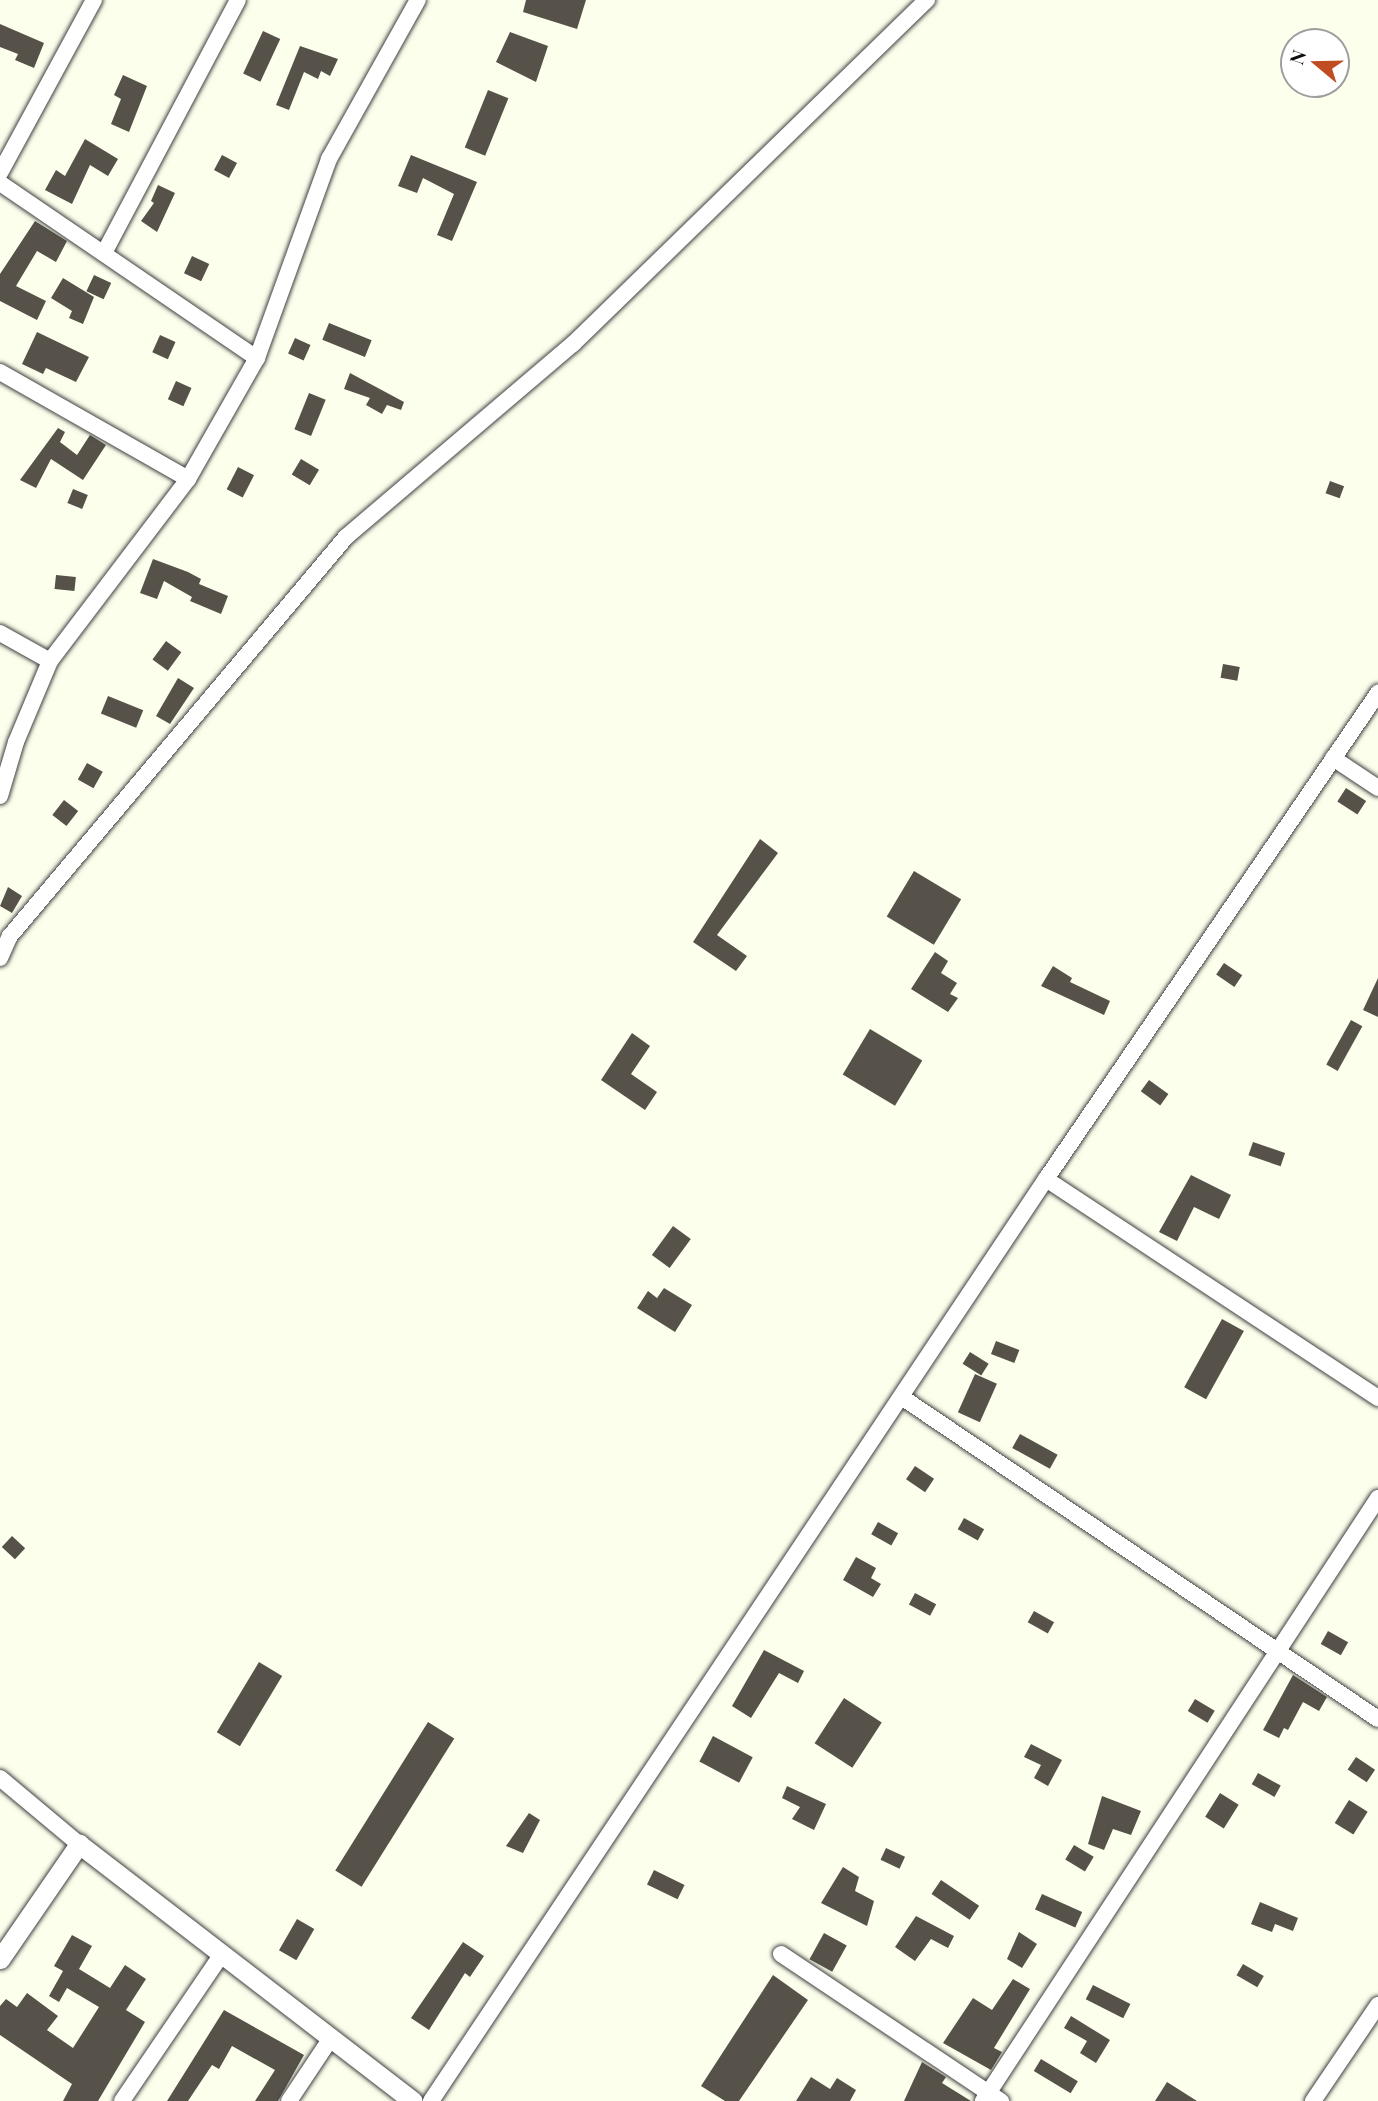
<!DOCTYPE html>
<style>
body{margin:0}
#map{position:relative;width:1378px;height:2101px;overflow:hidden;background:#fdffed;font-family:"Playfair Display",serif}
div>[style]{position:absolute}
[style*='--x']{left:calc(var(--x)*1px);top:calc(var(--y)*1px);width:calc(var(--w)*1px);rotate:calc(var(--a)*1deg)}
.building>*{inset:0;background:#565249;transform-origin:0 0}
.roads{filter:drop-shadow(0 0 2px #404040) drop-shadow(0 0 2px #404040)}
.minor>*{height:16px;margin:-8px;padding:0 8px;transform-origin:8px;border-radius:8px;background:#fff}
.tertiary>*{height:19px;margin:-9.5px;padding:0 9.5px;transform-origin:9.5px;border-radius:9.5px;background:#fff}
span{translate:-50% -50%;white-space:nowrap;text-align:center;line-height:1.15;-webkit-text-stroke:7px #fff;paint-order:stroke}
.north{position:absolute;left:1280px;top:28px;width:70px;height:70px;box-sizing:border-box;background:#fff;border:2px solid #9e9e9e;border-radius:50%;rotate:289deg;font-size:19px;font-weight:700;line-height:28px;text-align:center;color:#0d0d0d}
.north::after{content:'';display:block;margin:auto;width:24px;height:32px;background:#c04c22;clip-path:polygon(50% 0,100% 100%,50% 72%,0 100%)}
</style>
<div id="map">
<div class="building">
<i style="clip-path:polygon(526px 0,586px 0,577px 29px,523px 12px)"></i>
<i style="clip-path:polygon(0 24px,44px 43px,34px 68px,15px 60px,18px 54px,0 47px)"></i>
<i style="left:263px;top:31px;width:19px;height:47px;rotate:25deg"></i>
<i style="clip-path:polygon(510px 32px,548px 46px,536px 82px,496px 62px)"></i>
<i style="clip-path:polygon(300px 46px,338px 59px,330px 76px,321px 71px,318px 79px,304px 72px,289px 110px,276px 105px)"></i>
<i style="clip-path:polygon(123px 75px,147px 86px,129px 132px,111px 124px,121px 99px,114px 95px)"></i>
<i style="left:488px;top:90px;width:22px;height:62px;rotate:22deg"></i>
<i style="clip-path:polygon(85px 139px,118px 159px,108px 176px,90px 165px,72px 204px,45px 190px,56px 170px,65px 176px)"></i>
<i style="left:222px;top:155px;width:17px;height:17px;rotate:28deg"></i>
<i style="clip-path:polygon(411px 155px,477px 182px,452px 241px,437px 235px,454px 194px,423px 178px,417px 193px,398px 186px)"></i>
<i style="clip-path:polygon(158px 185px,175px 193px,157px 232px,141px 221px,154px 203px,151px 201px)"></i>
<i style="clip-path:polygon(35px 221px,67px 241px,56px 262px,37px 251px,16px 286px,46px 301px,37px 320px,0 301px,0 274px)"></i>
<i style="left:192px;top:256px;width:19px;height:19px;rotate:25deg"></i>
<i style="left:94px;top:275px;width:19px;height:18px;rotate:25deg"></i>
<i style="clip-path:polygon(63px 278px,94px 297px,83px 324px,69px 318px,72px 311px,51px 298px)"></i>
<i style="left:329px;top:323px;width:46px;height:18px;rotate:22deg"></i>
<i style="clip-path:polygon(37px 332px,89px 357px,76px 382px,46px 368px,43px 374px,22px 364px)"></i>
<i style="left:160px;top:335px;width:17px;height:19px;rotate:24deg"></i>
<i style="left:295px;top:338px;width:17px;height:17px;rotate:24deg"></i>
<i style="clip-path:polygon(350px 373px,404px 402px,401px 410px,387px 405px,382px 414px,366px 405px,370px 398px,344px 389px)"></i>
<i style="left:176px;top:381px;width:17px;height:20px;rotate:24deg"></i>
<i style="left:309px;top:393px;width:18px;height:39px;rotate:22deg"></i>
<i style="clip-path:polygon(58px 428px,65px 432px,60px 442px,77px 455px,90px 435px,106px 445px,83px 480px,51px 459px,36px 488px,20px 480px)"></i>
<i style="left:301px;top:459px;width:21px;height:18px;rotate:31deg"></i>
<i style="left:238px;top:467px;width:18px;height:25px;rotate:27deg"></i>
<i style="left:1330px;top:481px;width:15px;height:13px;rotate:20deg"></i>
<i style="left:73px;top:489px;width:16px;height:15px;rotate:22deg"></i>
<i style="clip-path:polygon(153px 559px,188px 572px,201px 579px,199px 584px,228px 596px,221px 614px,190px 601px,192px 597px,164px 581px,157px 599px,140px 593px)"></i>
<i style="left:56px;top:575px;width:20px;height:14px;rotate:6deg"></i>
<i style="left:166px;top:641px;width:19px;height:23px;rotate:36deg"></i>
<i style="left:1223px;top:664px;width:17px;height:14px;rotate:10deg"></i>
<i style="clip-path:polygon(178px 678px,194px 688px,170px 724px,156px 716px)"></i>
<i style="left:108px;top:696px;width:38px;height:19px;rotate:22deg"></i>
<i style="left:87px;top:763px;width:18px;height:19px;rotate:29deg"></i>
<i style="left:1346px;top:788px;width:24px;height:16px;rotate:33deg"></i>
<i style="left:64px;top:800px;width:18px;height:19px;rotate:38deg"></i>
<i style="clip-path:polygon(760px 839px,778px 853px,717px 935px,747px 956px,736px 971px,693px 942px)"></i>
<i style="left:914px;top:871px;width:55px;height:53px;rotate:31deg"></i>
<i style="clip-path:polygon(8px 887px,22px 896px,12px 913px,0 906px)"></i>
<i style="clip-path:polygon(935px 952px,948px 961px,941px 973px,957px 983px,950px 994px,958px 998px,948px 1012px,911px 989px)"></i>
<i style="left:1224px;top:963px;width:22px;height:14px;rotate:34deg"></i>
<i style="clip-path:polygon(1053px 966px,1072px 978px,1070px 982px,1110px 1001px,1104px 1015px,1041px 986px)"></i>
<i style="clip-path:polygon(1378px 978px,1378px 1017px,1363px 1010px)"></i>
<i style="left:1351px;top:1020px;width:13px;height:51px;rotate:29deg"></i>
<i style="left:870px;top:1029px;width:61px;height:53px;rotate:31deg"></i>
<i style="clip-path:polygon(632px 1033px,650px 1046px,631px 1074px,657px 1092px,645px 1110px,601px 1080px)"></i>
<i style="left:1149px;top:1080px;width:24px;height:14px;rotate:36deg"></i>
<i style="left:1253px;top:1142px;width:34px;height:14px;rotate:19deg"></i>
<i style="clip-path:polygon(1191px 1175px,1231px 1195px,1219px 1219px,1194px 1207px,1177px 1241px,1159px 1232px)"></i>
<i style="left:673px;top:1226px;width:22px;height:36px;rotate:36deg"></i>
<i style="clip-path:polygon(664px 1288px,692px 1305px,675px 1332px,637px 1308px,648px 1291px,657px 1298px)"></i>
<i style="left:1222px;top:1319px;width:25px;height:78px;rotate:29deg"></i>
<i style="left:996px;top:1341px;width:25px;height:14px;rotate:21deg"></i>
<i style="left:970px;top:1352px;width:22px;height:14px;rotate:32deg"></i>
<i style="left:975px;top:1374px;width:24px;height:42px;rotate:24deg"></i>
<i style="left:1020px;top:1434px;width:43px;height:16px;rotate:29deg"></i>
<i style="left:915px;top:1466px;width:23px;height:16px;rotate:34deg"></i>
<i style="left:964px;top:1518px;width:23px;height:13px;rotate:29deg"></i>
<i style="left:878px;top:1522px;width:23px;height:14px;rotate:29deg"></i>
<i style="left:12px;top:1536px;width:18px;height:15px;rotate:43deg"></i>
<i style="clip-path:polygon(856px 1557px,876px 1568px,871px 1578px,881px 1584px,873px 1597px,843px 1580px)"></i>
<i style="left:915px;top:1593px;width:24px;height:13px;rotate:28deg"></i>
<i style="left:1034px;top:1611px;width:23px;height:13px;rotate:29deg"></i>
<i style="left:1328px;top:1631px;width:23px;height:15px;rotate:29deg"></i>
<i style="clip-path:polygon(764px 1650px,804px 1671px,798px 1683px,779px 1673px,751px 1718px,732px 1706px)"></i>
<i style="left:259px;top:1662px;width:27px;height:82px;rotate:31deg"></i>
<i style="clip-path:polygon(1293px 1675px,1327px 1697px,1319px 1711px,1303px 1702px,1288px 1730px,1284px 1728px,1279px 1738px,1263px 1730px)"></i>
<i style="left:844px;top:1698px;width:45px;height:54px;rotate:33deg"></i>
<i style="left:1195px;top:1699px;width:23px;height:14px;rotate:31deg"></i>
<i style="left:428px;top:1722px;width:31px;height:175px;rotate:32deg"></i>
<i style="left:713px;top:1736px;width:45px;height:29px;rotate:28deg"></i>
<i style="clip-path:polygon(1031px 1744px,1062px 1760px,1048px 1786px,1034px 1778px,1041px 1765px,1024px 1757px)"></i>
<i style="left:1356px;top:1757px;width:23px;height:15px;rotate:34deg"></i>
<i style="left:1258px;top:1773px;width:26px;height:13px;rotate:29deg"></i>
<i style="clip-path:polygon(787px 1786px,826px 1804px,814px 1830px,792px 1819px,800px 1807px,782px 1798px)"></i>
<i style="left:1220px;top:1793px;width:22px;height:28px;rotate:32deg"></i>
<i style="clip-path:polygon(1102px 1796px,1141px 1811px,1131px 1835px,1113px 1829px,1104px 1850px,1088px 1844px)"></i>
<i style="left:1349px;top:1800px;width:22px;height:27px;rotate:32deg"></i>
<i style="clip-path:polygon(529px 1813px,540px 1820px,523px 1853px,506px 1846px)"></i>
<i style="left:1074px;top:1845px;width:23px;height:17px;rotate:31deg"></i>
<i style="left:886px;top:1848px;width:21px;height:13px;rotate:25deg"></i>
<i style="clip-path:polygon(843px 1867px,859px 1877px,855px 1891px,874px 1901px,867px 1926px,821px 1903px)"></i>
<i style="left:654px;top:1870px;width:34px;height:16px;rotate:26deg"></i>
<i style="left:941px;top:1880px;width:46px;height:17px;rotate:34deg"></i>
<i style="left:1042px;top:1894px;width:44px;height:17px;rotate:24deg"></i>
<i style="clip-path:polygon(1260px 1902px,1298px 1918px,1293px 1931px,1275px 1924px,1272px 1932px,1251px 1924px)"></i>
<i style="clip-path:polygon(916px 1916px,954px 1936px,948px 1948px,931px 1939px,915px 1961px,895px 1947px)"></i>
<i style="left:297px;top:1919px;width:20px;height:36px;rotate:30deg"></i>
<i style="clip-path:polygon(1019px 1932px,1037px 1944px,1022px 1968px,1007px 1959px)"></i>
<i style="left:824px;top:1933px;width:26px;height:30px;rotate:29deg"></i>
<i style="clip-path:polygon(72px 1935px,92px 1946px,79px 1969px,110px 1988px,125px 1965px,146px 1979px,126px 2010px,145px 2022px,98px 2101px,63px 2101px,72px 2084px,0 2035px,0 2006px,6px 1999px,17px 2007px,27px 1993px,58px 2016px,47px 2030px,73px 2048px,99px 2007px,67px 1988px,59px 2002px,49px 1996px,63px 1971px,54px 1966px)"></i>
<i style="clip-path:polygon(463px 1942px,484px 1956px,470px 1977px,465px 1973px,429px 2030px,411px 2018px)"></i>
<i style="left:1243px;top:1964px;width:24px;height:13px;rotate:30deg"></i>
<i style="clip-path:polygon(773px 1975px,808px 2000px,739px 2101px,725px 2101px,701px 2086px)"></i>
<i style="clip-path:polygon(1013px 1979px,1030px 1989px,994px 2048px,1002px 2052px,991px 2070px,943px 2043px,973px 1998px,992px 2010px)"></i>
<i style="left:1093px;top:1985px;width:42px;height:16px;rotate:27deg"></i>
<i style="clip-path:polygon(224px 2010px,304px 2055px,278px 2101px,255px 2101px,275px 2070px,232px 2046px,219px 2069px,212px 2065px,188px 2101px,167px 2101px)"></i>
<i style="clip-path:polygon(1071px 2016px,1110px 2040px,1096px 2063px,1080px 2053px,1087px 2041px,1064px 2028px)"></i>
<i style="left:1041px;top:2059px;width:43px;height:14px;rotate:31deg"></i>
<i style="clip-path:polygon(922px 2062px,946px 2077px,942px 2083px,971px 2101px,904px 2101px)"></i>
<i style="clip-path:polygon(811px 2077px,830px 2089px,837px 2078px,856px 2090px,850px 2101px,796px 2101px)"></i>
<i style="clip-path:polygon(1167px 2082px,1197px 2101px,1155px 2101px)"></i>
</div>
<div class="roads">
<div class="minor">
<i style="--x:0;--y:173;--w:197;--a:-61.5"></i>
<i style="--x:0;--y:183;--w:311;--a:34.3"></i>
<i style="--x:104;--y:253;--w:286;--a:-62.1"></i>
<i style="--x:0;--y:372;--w:216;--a:29.6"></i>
<i style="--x:0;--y:633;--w:57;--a:29.2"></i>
<i style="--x:1333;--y:758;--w:54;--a:33.7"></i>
<i style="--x:0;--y:796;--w:56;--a:-73.5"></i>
<i style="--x:16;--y:742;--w:88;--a:-67.2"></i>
<i style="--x:50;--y:661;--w:228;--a:-52.8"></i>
<i style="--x:188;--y:479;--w:139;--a:-60.3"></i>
<i style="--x:257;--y:358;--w:212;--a:-70.1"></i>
<i style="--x:329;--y:159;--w:182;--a:-60.8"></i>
<i style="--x:0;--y:958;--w:24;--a:-66"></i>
<i style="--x:10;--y:936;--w:522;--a:-49.9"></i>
<i style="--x:346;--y:537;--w:298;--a:-40.4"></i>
<i style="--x:573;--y:344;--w:494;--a:-44.2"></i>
<i style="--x:1046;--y:1179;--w:398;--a:33.4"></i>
<i style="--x:903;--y:1398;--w:573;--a:34.05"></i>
<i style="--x:0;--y:1778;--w:103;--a:39.9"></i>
<i style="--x:781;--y:1954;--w:265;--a:33.8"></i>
<i style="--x:122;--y:2101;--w:178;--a:-55.8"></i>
<i style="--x:289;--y:2101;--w:76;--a:-56.3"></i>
<i style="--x:431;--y:2101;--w:1108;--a:-56.3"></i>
<i style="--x:1046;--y:1179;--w:589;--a:-55.66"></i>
<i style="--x:983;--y:2101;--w:721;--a:-56.77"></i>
<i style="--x:1313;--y:2101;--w:116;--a:-55.9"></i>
</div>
<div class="tertiary">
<i style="--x:0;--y:1959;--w:140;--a:-55.5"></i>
<i style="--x:79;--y:1844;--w:421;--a:37.6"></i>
</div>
</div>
<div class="north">N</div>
</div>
